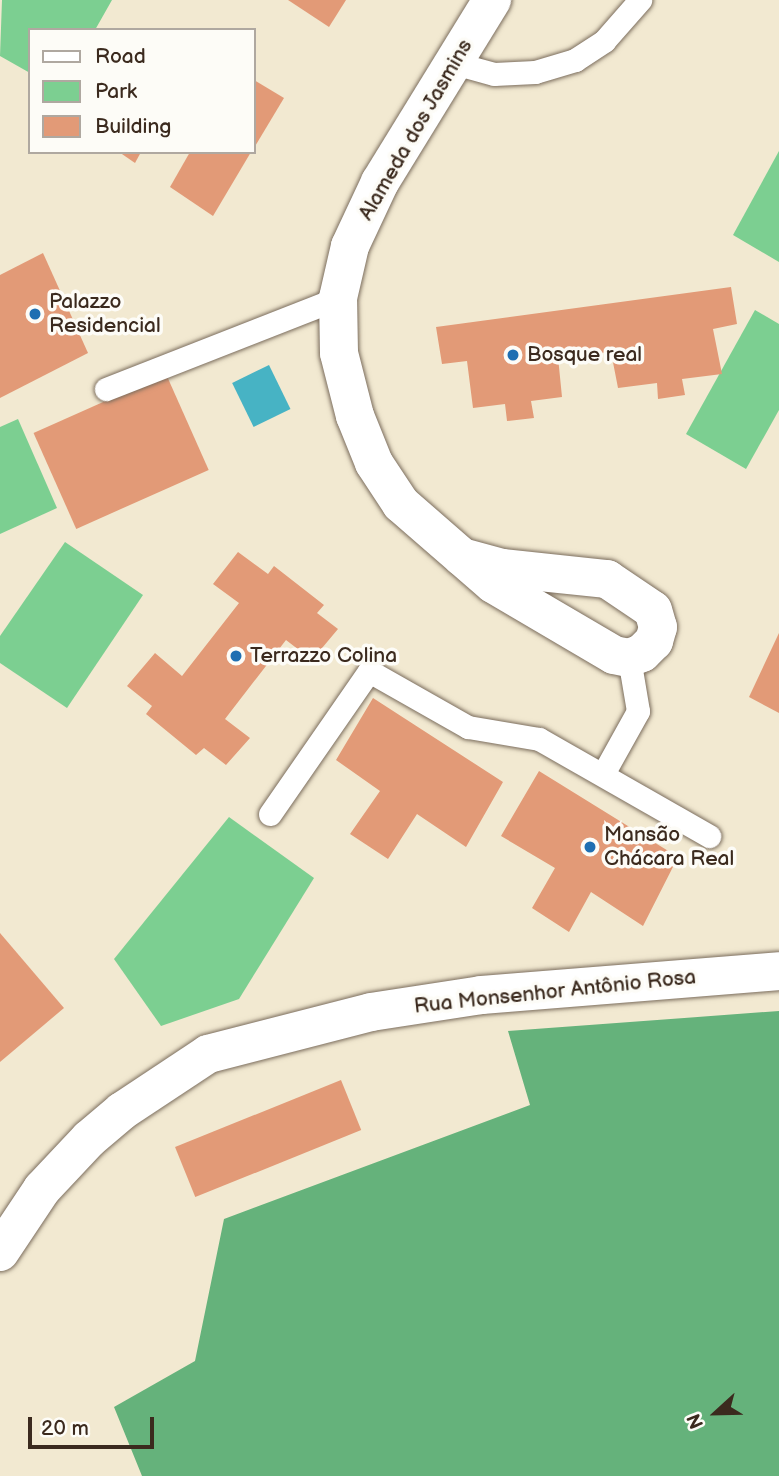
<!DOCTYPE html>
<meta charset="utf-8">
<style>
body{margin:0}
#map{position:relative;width:779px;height:1476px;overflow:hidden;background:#f2e9d1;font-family:"Balsamiq Sans",sans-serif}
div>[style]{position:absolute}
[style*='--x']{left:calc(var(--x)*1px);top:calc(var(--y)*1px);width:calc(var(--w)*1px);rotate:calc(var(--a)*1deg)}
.green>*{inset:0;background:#7ccf91}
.forest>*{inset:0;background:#65b27b}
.water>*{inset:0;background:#47b3c4;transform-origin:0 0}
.building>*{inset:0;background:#e29a77;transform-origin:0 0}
.roads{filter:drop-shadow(0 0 2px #7b6d5d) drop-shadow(0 0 2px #7b6d5d)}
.service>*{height:23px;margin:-11.5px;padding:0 11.5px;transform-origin:11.5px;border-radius:11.5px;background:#fff}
.minor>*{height:38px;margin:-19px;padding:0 19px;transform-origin:19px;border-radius:19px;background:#fff}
.dots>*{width:19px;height:19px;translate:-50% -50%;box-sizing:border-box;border:4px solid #fdfcf7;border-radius:50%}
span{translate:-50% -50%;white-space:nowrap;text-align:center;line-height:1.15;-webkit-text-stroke:7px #fdfcf7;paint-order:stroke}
.street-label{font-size:21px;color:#3b2a1e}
.poi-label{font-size:21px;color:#3b2a1e}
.left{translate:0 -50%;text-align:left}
.legend{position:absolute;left:28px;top:28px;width:228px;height:126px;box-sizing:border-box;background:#fdfcf7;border:2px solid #afa8a0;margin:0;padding:9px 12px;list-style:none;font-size:21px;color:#3b2a1e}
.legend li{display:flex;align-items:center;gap:14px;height:35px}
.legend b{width:35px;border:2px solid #afa8a0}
.north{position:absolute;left:681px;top:1378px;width:70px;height:70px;-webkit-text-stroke:5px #fdfcf7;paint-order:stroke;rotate:248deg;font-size:19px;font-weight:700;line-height:28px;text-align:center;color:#3b2a1e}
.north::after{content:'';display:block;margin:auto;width:24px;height:32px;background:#3b2a1e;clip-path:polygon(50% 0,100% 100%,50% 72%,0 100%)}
.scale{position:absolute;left:28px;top:1417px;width:126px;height:32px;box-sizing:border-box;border:4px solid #3b2a1e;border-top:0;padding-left:9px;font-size:21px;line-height:24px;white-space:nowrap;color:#3b2a1e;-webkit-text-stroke:5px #fdfcf7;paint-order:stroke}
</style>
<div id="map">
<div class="green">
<i style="clip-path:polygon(2px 0,112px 0,95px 30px,30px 30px,30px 73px,0 56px)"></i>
<i style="clip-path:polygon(779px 151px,779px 262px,733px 235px)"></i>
<i style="clip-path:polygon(755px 310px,779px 324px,779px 410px,746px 469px,686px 434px)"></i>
<i style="clip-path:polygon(18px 419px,57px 508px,0 534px,0 427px)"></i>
<i style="clip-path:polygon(65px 542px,143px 595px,67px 708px,0 663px,0 636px)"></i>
<i style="clip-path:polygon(229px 817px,314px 878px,239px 999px,161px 1026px,114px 959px)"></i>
</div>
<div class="forest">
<i style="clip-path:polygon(779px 1011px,779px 1476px,142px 1476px,114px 1407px,195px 1361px,224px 1219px,530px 1105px,508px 1031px)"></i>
</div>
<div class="water">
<i style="left:269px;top:365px;width:49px;height:41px;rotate:64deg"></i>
</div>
<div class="building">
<i style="clip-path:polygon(288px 0,346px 0,329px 27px)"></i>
<i style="clip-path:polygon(254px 80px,284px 98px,254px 148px)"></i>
<i style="clip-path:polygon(119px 152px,141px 152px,135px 163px)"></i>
<i style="clip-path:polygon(190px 152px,251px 152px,213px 216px,170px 187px)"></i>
<i style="clip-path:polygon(43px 253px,88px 353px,0 398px,0 275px)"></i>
<i style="clip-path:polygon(731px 287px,737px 324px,713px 329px,722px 374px,682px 379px,685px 395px,658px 399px,657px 383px,618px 388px,611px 352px,558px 357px,562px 397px,531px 401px,534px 418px,507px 421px,505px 404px,473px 408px,467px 361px,442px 364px,436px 327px)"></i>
<i style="left:166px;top:374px;width:105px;height:145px;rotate:66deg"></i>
<i style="clip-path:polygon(238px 552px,268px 574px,274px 566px,324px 605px,317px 613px,338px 629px,312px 660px,286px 640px,225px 719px,250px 738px,226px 765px,204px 748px,196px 755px,146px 714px,152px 706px,127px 686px,155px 653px,182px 676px,239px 603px,213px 584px)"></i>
<i style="clip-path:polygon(779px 633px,779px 713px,749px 697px)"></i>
<i style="clip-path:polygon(373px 698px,503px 782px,466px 847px,417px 814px,388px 859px,350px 834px,380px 791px,336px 760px)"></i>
<i style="clip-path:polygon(539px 771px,678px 857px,643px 926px,591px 892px,569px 932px,532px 908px,555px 868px,501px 836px)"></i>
<i style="clip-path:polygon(0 933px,64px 1008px,0 1062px)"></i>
<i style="left:341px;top:1080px;width:54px;height:179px;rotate:68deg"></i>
</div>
<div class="roads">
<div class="service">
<i style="--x:454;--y:63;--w:41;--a:15.4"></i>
<i style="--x:494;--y:74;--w:41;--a:-2.8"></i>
<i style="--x:535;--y:72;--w:42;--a:-16.7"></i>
<i style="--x:575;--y:60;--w:35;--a:-33"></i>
<i style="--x:604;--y:41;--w:55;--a:-48.7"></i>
<i style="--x:106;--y:389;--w:249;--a:-21.4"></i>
<i style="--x:603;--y:774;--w:72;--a:-60.9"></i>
<i style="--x:638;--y:711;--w:54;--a:-99.6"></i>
<i style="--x:270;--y:814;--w:174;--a:-55.3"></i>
<i style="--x:369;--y:671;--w:114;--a:29.5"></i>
<i style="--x:468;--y:727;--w:72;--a:9.6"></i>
<i style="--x:539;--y:739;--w:196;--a:29.7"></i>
</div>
<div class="minor">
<i style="--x:462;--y:557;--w:41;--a:15.4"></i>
<i style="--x:502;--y:568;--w:106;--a:6"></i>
<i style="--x:607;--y:579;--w:55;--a:34"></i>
<i style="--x:653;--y:610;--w:18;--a:74"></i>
<i style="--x:658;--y:627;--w:15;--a:106"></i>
<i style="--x:654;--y:641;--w:17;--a:135"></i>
<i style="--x:642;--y:653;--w:14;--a:159"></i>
<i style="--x:629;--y:658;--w:15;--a:-169"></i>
<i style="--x:614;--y:655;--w:140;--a:-149.6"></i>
<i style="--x:493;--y:584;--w:122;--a:-139"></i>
<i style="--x:401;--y:504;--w:49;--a:-123.4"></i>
<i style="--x:374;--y:463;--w:51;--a:-112"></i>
<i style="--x:355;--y:416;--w:65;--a:-104.3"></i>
<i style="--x:339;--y:353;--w:55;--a:-91"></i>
<i style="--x:338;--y:298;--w:53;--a:-77"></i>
<i style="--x:350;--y:246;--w:71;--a:-64.9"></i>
<i style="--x:380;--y:182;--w:214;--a:-58.4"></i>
<i style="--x:0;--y:1252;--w:76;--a:-56.3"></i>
<i style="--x:42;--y:1189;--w:69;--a:-46.8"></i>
<i style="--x:89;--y:1139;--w:43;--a:-40.3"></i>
<i style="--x:122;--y:1111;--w:103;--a:-33.5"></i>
<i style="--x:208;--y:1054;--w:168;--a:-14.4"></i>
<i style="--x:371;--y:1012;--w:112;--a:-8.7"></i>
<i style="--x:482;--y:995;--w:298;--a:-4.6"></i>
</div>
</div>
<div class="dots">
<i style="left:35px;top:314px;background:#1f6fb2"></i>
<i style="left:513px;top:355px;background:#1f6fb2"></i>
<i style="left:236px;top:656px;background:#1f6fb2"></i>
<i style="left:590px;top:847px;background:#1f6fb2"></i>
</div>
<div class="street-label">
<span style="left:416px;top:130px;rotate:-60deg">Alameda dos Jasmins</span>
<span style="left:555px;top:992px;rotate:-6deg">Rua Monsenhor Antônio Rosa</span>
</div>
<div class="poi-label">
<span class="left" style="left:49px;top:314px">Palazzo<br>Residencial</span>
<span class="left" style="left:527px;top:355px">Bosque real</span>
<span class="left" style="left:250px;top:656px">Terrazzo Colina</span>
<span class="left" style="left:604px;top:847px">Mansão<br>Chácara Real</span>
</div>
<ul class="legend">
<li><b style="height:9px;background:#fff"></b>Road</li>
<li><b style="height:19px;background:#7ccf91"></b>Park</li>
<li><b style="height:19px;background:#e29a77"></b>Building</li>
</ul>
<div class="north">N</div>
<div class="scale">20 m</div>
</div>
